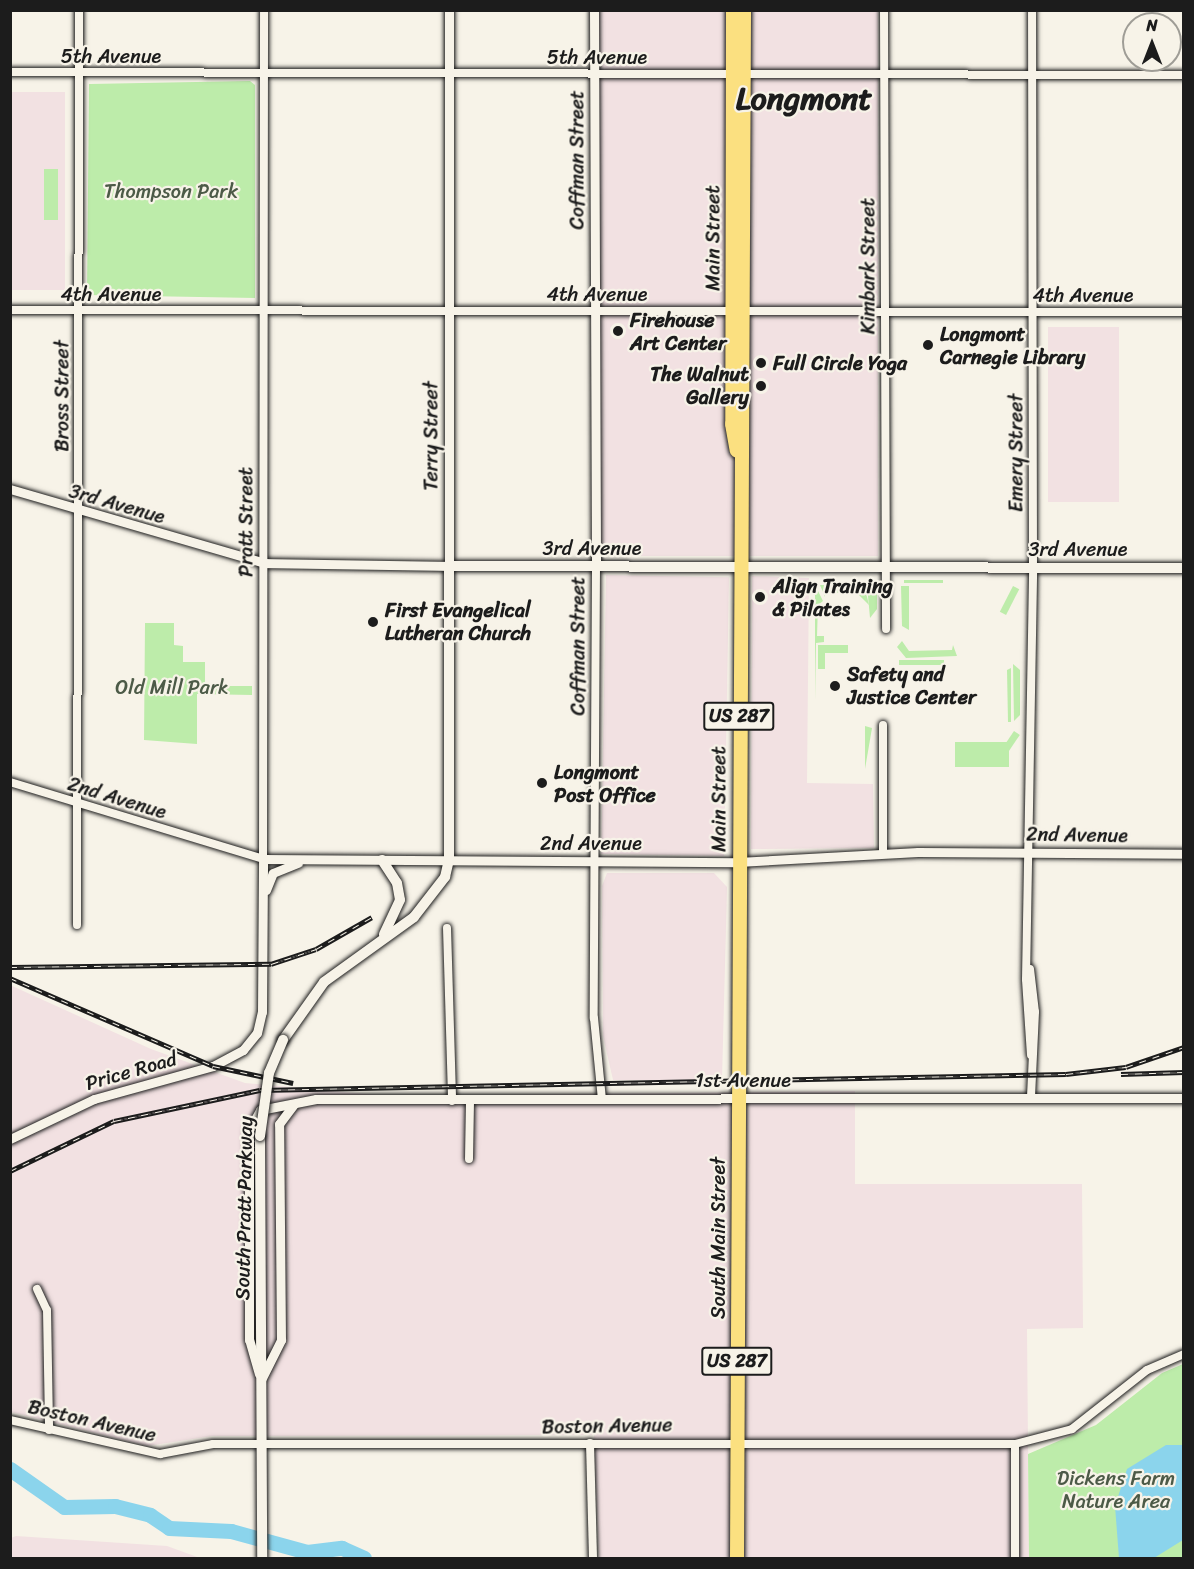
<!DOCTYPE html>
<style>
body{margin:0}
#map{position:relative;width:1194px;height:1569px;overflow:hidden;background:#f7f3e8;font-family:Sriracha,sans-serif}
div>[style]{position:absolute}
[style*='--x']{left:calc(var(--x)*1px);top:calc(var(--y)*1px);width:calc(var(--w)*1px);rotate:calc(var(--a)*1deg)}
.built>*{inset:0;background:#f2e1e2;transform-origin:0 0}
.green>*{inset:0;background:#bdecaa;transform-origin:0 0}
.water>*{inset:0;background:#8bd4ec}
.river>*{height:15px;margin:-7.5px;padding:0 7.5px;transform-origin:7.5px;border-radius:7.5px;background:#8bd4ec}
.roads{filter:drop-shadow(0 0 2px #1c1c1c) drop-shadow(0 0 2px #1c1c1c)}
.minor>*{height:8px;margin:-4px;padding:0 4px;transform-origin:4px;border-radius:4px;background:#f7f3e8}
.tertiary>*{height:9px;margin:-4.5px;padding:0 4.5px;transform-origin:4.5px;border-radius:4.5px;background:#f7f3e8}
.secondary>*{height:10px;margin:-5px;padding:0 5px;transform-origin:5px;border-radius:5px;background:#f7f3e8}
.trunk>*{height:14px;margin:-7px;padding:0 7px;transform-origin:7px;border-radius:7px;background:#fbe080}
.rail>*{height:4.5px;margin-top:-2.25px;transform-origin:0;background:repeating-linear-gradient(90deg,#f7f3e8 0 7px,#1c1c1c 0 14px);box-sizing:border-box;border-block:2px solid #1c1c1c}
.bridges{filter:drop-shadow(0 0 2px #1c1c1c) drop-shadow(0 0 2px #1c1c1c)}
.secondary-bridge>*{height:10px;margin:-5px;padding:0 5px;transform-origin:5px;border-radius:5px;background:#f7f3e8}
.dots>*{width:16px;height:16px;translate:-50% -50%;box-sizing:border-box;border:3px solid #f7f3e8;border-radius:50%}
span{translate:-50% -50%;white-space:nowrap;text-align:center;line-height:1.15;-webkit-text-stroke:4.5px #f7f3e8;paint-order:stroke}
.shield-label span{padding:2px 4px;background:#f7f3e8;border:2px solid;border-radius:4px;-webkit-text-stroke-width:0}
.shield-label{font-size:18px;color:#1c1c1c;font-weight:700}
.street-label{font-size:20px;color:#1c1c1c}
.park-label{font-size:20px;color:#4c5a47}
.poi-label{font-size:20px;color:#1c1c1c;font-weight:700}
.left{translate:0 -50%;text-align:left}
.right{translate:-100% -50%;text-align:right}
.town-label{font-size:32px;color:#1c1c1c;font-weight:700}
.frame{position:absolute;inset:0;border:12px solid #1c1c1c;pointer-events:none}
.north{position:absolute;left:1122px;top:12px;width:60px;height:60px;box-sizing:border-box;background:#f7f3e8;border:2px solid #9f9d96;border-radius:50%;rotate:0deg;font-size:16px;font-weight:700;line-height:24px;text-align:center;color:#1c1c1c}
.north::after{content:'';display:block;margin:auto;width:21px;height:27px;background:#1c1c1c;clip-path:polygon(50% 0,100% 100%,50% 72%,0 100%)}
</style>
<div id="map">
<div class="built">
<i style="left:599px;top:11px;width:279px;height:545px"></i>
<i style="left:10px;top:92px;width:55px;height:198px"></i>
<i style="left:1119px;top:327px;width:175px;height:71px;rotate:90deg"></i>
<i style="left:606px;top:575px;width:123px;height:279px;rotate:1deg"></i>
<i style="clip-path:polygon(752px 576px,809px 578px,807px 783px,873px 784px,874px 848px,751px 849px)"></i>
<i style="clip-path:polygon(607px 873px,714px 873px,727px 887px,722px 1080px,613px 1080px,603px 1036px,602px 886px)"></i>
<i style="clip-path:polygon(10px 985px,151px 1049px,245px 1083px,388px 1096px,855px 1091px,855px 1184px,1082px 1184px,1083px 1328px,1027px 1329px,1029px 1558px,599px 1558px,594px 1435px,212px 1436px,147px 1446px,11px 1412px)"></i>
<i style="clip-path:polygon(16px 1536px,167px 1546px,200px 1558px,11px 1558px,11px 1538px)"></i>
</div>
<div class="green">
<i style="clip-path:polygon(250px 81px,255px 85px,255px 298px,87px 295px,89px 84px)"></i>
<i style="left:44px;top:169px;width:14px;height:51px"></i>
<i style="left:904px;top:580px;width:39px;height:3px"></i>
<i style="clip-path:polygon(815px 585px,823px 601px,818px 605px,817px 636px,824px 636px,824px 642px,816px 643px,815px 701px)"></i>
<i style="clip-path:polygon(820px 585px,864px 585px,869px 605px,856px 592px,825px 593px,825px 597px)"></i>
<i style="clip-path:polygon(867px 585px,877px 586px,877px 609px,870px 618px)"></i>
<i style="clip-path:polygon(901px 586px,909px 586px,909px 630px,902px 626px)"></i>
<i style="left:1013px;top:586px;width:7px;height:29px;rotate:27deg"></i>
<i style="clip-path:polygon(145px 623px,174px 623px,174px 645px,183px 646px,183px 662px,205px 662px,205px 686px,252px 686px,252px 695px,197px 694px,197px 744px,144px 740px)"></i>
<i style="clip-path:polygon(902px 641px,909px 651px,952px 650px,953px 645px,957px 656px,906px 658px,897px 647px)"></i>
<i style="clip-path:polygon(818px 645px,848px 645px,848px 653px,825px 653px,825px 669px,818px 669px)"></i>
<i style="left:944px;top:660px;width:5px;height:45px;rotate:90deg"></i>
<i style="clip-path:polygon(1013px 664px,1020px 670px,1020px 715px,1014px 721px)"></i>
<i style="clip-path:polygon(1011px 668px,1011px 722px,1008px 722px,1007px 670px)"></i>
<i style="clip-path:polygon(865px 726px,872px 728px,865px 769px)"></i>
<i style="left:1014px;top:731px;width:7px;height:35px;rotate:34deg"></i>
<i style="left:955px;top:742px;width:54px;height:25px"></i>
<i style="clip-path:polygon(1183px 1364px,1183px 1558px,1029px 1558px,1028px 1454px,1096px 1425px,1162px 1373px)"></i>
</div>
<div class="water">
<i style="clip-path:polygon(1166px 1445px,1183px 1445px,1183px 1540px,1154px 1558px,1119px 1558px,1115px 1506px,1127px 1469px)"></i>
</div>
<div class="river">
<i style="--x:10;--y:1469;--w:66;--a:35.1"></i>
<i style="--x:64;--y:1507;--w:51;--a:-1.1"></i>
<i style="--x:115;--y:1506;--w:36;--a:14"></i>
<i style="--x:150;--y:1515;--w:23;--a:34"></i>
<i style="--x:169;--y:1528;--w:62;--a:2.8"></i>
<i style="--x:231;--y:1531;--w:79;--a:15.4"></i>
<i style="--x:307;--y:1552;--w:35;--a:-7"></i>
<i style="--x:342;--y:1548;--w:24;--a:24"></i>
</div>
<div class="roads">
<div class="minor">
<i style="--x:884;--y:10;--w:619;--a:89.81"></i>
<i style="--x:10;--y:72;--w:1174;--a:0.15"></i>
<i style="--x:10;--y:310;--w:1174;--a:0.1"></i>
<i style="--x:596;--y:566;--w:452;--a:90.3"></i>
<i style="--x:594;--y:1018;--w:82;--a:84.4"></i>
<i style="--x:883;--y:725;--w:128;--a:90"></i>
<i style="--x:10;--y:782;--w:264;--a:16.9"></i>
<i style="--x:263;--y:859;--w:849;--a:-89.93"></i>
<i style="--x:77;--y:925;--w:915;--a:-89.87"></i>
<i style="--x:447;--y:928;--w:173;--a:88.3"></i>
<i style="--x:1030;--y:969;--w:43;--a:83.4"></i>
<i style="--x:1035;--y:1012;--w:86;--a:92.7"></i>
<i style="--x:1031;--y:1055;--w:76;--a:-93.8"></i>
<i style="--x:1026;--y:979;--w:411;--a:-89"></i>
<i style="--x:1033;--y:568;--w:558;--a:-90.1"></i>
<i style="--x:469;--y:1159;--w:58;--a:-89"></i>
<i style="--x:37;--y:1289;--w:23;--a:65"></i>
<i style="--x:47;--y:1310;--w:120;--a:89"></i>
<i style="--x:10;--y:1420;--w:154;--a:12.8"></i>
<i style="--x:160;--y:1454;--w:54;--a:-10.7"></i>
<i style="--x:213;--y:1444;--w:802;--a:0"></i>
<i style="--x:1015;--y:1444;--w:59;--a:-14.7"></i>
<i style="--x:1072;--y:1429;--w:95;--a:-38.2"></i>
<i style="--x:1147;--y:1370;--w:40;--a:-23.4"></i>
<i style="--x:590;--y:1443;--w:115;--a:88.5"></i>
<i style="--x:1015;--y:1444;--w:114;--a:90"></i>
</div>
<div class="tertiary">
<i style="--x:594;--y:10;--w:556;--a:89.79"></i>
<i style="--x:10;--y:489;--w:265;--a:16.2"></i>
<i style="--x:264;--y:563;--w:185;--a:0.9"></i>
<i style="--x:449;--y:566;--w:556;--a:-90"></i>
<i style="--x:266;--y:890;--w:18;--a:-68"></i>
<i style="--x:273;--y:873;--w:27;--a:-22"></i>
<i style="--x:10;--y:1139;--w:93;--a:-25.5"></i>
<i style="--x:94;--y:1099;--w:123;--a:-15.5"></i>
<i style="--x:213;--y:1066;--w:34;--a:-28"></i>
<i style="--x:243;--y:1050;--w:22;--a:-51"></i>
<i style="--x:257;--y:1033;--w:22;--a:-77"></i>
<i style="--x:262;--y:1012;--w:153;--a:-89.6"></i>
<i style="--x:263;--y:859;--w:475;--a:0.4"></i>
<i style="--x:738;--y:862;--w:180;--a:-3.2"></i>
<i style="--x:918;--y:852;--w:266;--a:0.4"></i>
<i style="--x:259;--y:1374;--w:35;--a:-106"></i>
<i style="--x:249;--y:1340;--w:210;--a:-90"></i>
<i style="--x:249;--y:1130;--w:23;--a:-61"></i>
<i style="--x:260;--y:1110;--w:57;--a:-11.1"></i>
<i style="--x:316;--y:1099;--w:868;--a:-0.07"></i>
<i style="--x:261;--y:1380;--w:45;--a:-63.4"></i>
<i style="--x:281;--y:1340;--w:216;--a:-90.5"></i>
<i style="--x:279;--y:1124;--w:25;--a:-53"></i>
</div>
<div class="secondary">
<i style="--x:382;--y:860;--w:27;--a:57"></i>
<i style="--x:397;--y:883;--w:17;--a:80"></i>
<i style="--x:400;--y:900;--w:38;--a:115"></i>
<i style="--x:283;--y:1040;--w:71;--a:-54.7"></i>
<i style="--x:324;--y:982;--w:111;--a:-35.8"></i>
<i style="--x:414;--y:917;--w:51;--a:-52.2"></i>
<i style="--x:445;--y:877;--w:17;--a:-77"></i>
<i style="--x:449;--y:860;--w:294;--a:-90"></i>
<i style="--x:449;--y:566;--w:735;--a:0.16"></i>
<i style="--x:260;--y:1136;--w:422;--a:89.7"></i>
</div>
<div class="trunk">
<i style="--x:733;--y:10;--w:414;--a:90.1"></i>
<i style="--x:732;--y:424;--w:27;--a:80"></i>
<i style="--x:737;--y:1558;--w:1548;--a:-89.74"></i>
</div>
</div>
<div class="rail">
<i style="--x:10;--y:967;--w:261;--a:-0.7"></i>
<i style="--x:271;--y:964;--w:47;--a:-18.4"></i>
<i style="--x:316;--y:949;--w:64;--a:-29.7"></i>
<i style="--x:10;--y:978;--w:221;--a:23.4"></i>
<i style="--x:213;--y:1066;--w:82;--a:12"></i>
<i style="--x:1121;--y:1074;--w:63;--a:-1.8"></i>
<i style="--x:10;--y:1171;--w:115;--a:-25.7"></i>
<i style="--x:114;--y:1121;--w:149;--a:-12"></i>
<i style="--x:260;--y:1090;--w:806;--a:-1.14"></i>
<i style="--x:1066;--y:1074;--w:60;--a:-6.7"></i>
<i style="--x:1126;--y:1067;--w:61;--a:-19"></i>
</div>
<div class="bridges">
<div class="secondary-bridge">
<i style="--x:260;--y:1136;--w:64;--a:-81.9"></i>
<i style="--x:269;--y:1073;--w:36;--a:-67"></i>
</div>
</div>
<div class="dots">
<i style="left:618px;top:331px;background:#1c1c1c"></i>
<i style="left:928px;top:345px;background:#1c1c1c"></i>
<i style="left:761px;top:363px;background:#1c1c1c"></i>
<i style="left:761px;top:386px;background:#1c1c1c"></i>
<i style="left:760px;top:597px;background:#1c1c1c"></i>
<i style="left:373px;top:622px;background:#1c1c1c"></i>
<i style="left:835px;top:686px;background:#1c1c1c"></i>
<i style="left:542px;top:783px;background:#1c1c1c"></i>
</div>
<div class="shield-label">
<span style="left:739px;top:716px">US 287</span>
<span style="left:737px;top:1361px">US 287</span>
</div>
<div class="street-label">
<span style="left:111px;top:56px">5th Avenue</span>
<span style="left:597px;top:57px">5th Avenue</span>
<span style="left:577px;top:160px;rotate:-90deg">Coffman Street</span>
<span style="left:713px;top:238px;rotate:-90deg">Main Street</span>
<span style="left:868px;top:266px;rotate:-90deg">Kimbark Street</span>
<span style="left:111px;top:294px">4th Avenue</span>
<span style="left:597px;top:294px">4th Avenue</span>
<span style="left:1083px;top:295px">4th Avenue</span>
<span style="left:62px;top:396px;rotate:-90deg">Bross Street</span>
<span style="left:431px;top:436px;rotate:-90deg">Terry Street</span>
<span style="left:1016px;top:453px;rotate:-90deg">Emery Street</span>
<span style="left:117px;top:504px;rotate:16deg">3rd Avenue</span>
<span style="left:246px;top:522px;rotate:-90deg">Pratt Street</span>
<span style="left:592px;top:548px">3rd Avenue</span>
<span style="left:1078px;top:549px">3rd Avenue</span>
<span style="left:578px;top:646px;rotate:-90deg">Coffman Street</span>
<span style="left:117px;top:798px;rotate:17deg">2nd Avenue</span>
<span style="left:719px;top:799px;rotate:-90deg">Main Street</span>
<span style="left:1077px;top:835px;rotate:1deg">2nd Avenue</span>
<span style="left:591px;top:843px">2nd Avenue</span>
<span style="left:131px;top:1071px;rotate:-16deg">Price Road</span>
<span style="left:743px;top:1080px">1st Avenue</span>
<span style="left:244px;top:1208px;rotate:-89deg">South Pratt Parkway</span>
<span style="left:718px;top:1238px;rotate:-90deg">South Main Street</span>
<span style="left:92px;top:1421px;rotate:13deg">Boston Avenue</span>
<span style="left:607px;top:1426px;rotate:-1deg">Boston Avenue</span>
</div>
<div class="park-label">
<span style="left:171px;top:191px">Thompson Park</span>
<span style="left:172px;top:687px">Old Mill Park</span>
<span style="left:1116px;top:1490px">Dickens Farm<br>Nature Area</span>
</div>
<div class="poi-label">
<span class="left" style="left:630px;top:332px">Firehouse<br>Art Center</span>
<span class="left" style="left:940px;top:346px">Longmont<br>Carnegie Library</span>
<span class="left" style="left:773px;top:363px">Full Circle Yoga</span>
<span class="right" style="left:749px;top:386px">The Walnut<br>Gallery</span>
<span class="left" style="left:772px;top:598px">Align Training<br>&amp; Pilates</span>
<span class="left" style="left:385px;top:622px">First Evangelical<br>Lutheran Church</span>
<span class="left" style="left:847px;top:686px">Safety and<br>Justice Center</span>
<span class="left" style="left:554px;top:784px">Longmont<br>Post Office</span>
</div>
<div class="town-label">
<span style="left:804px;top:99px">Longmont</span>
</div>
<div class="frame"></div>
<div class="north">N</div>
</div>
